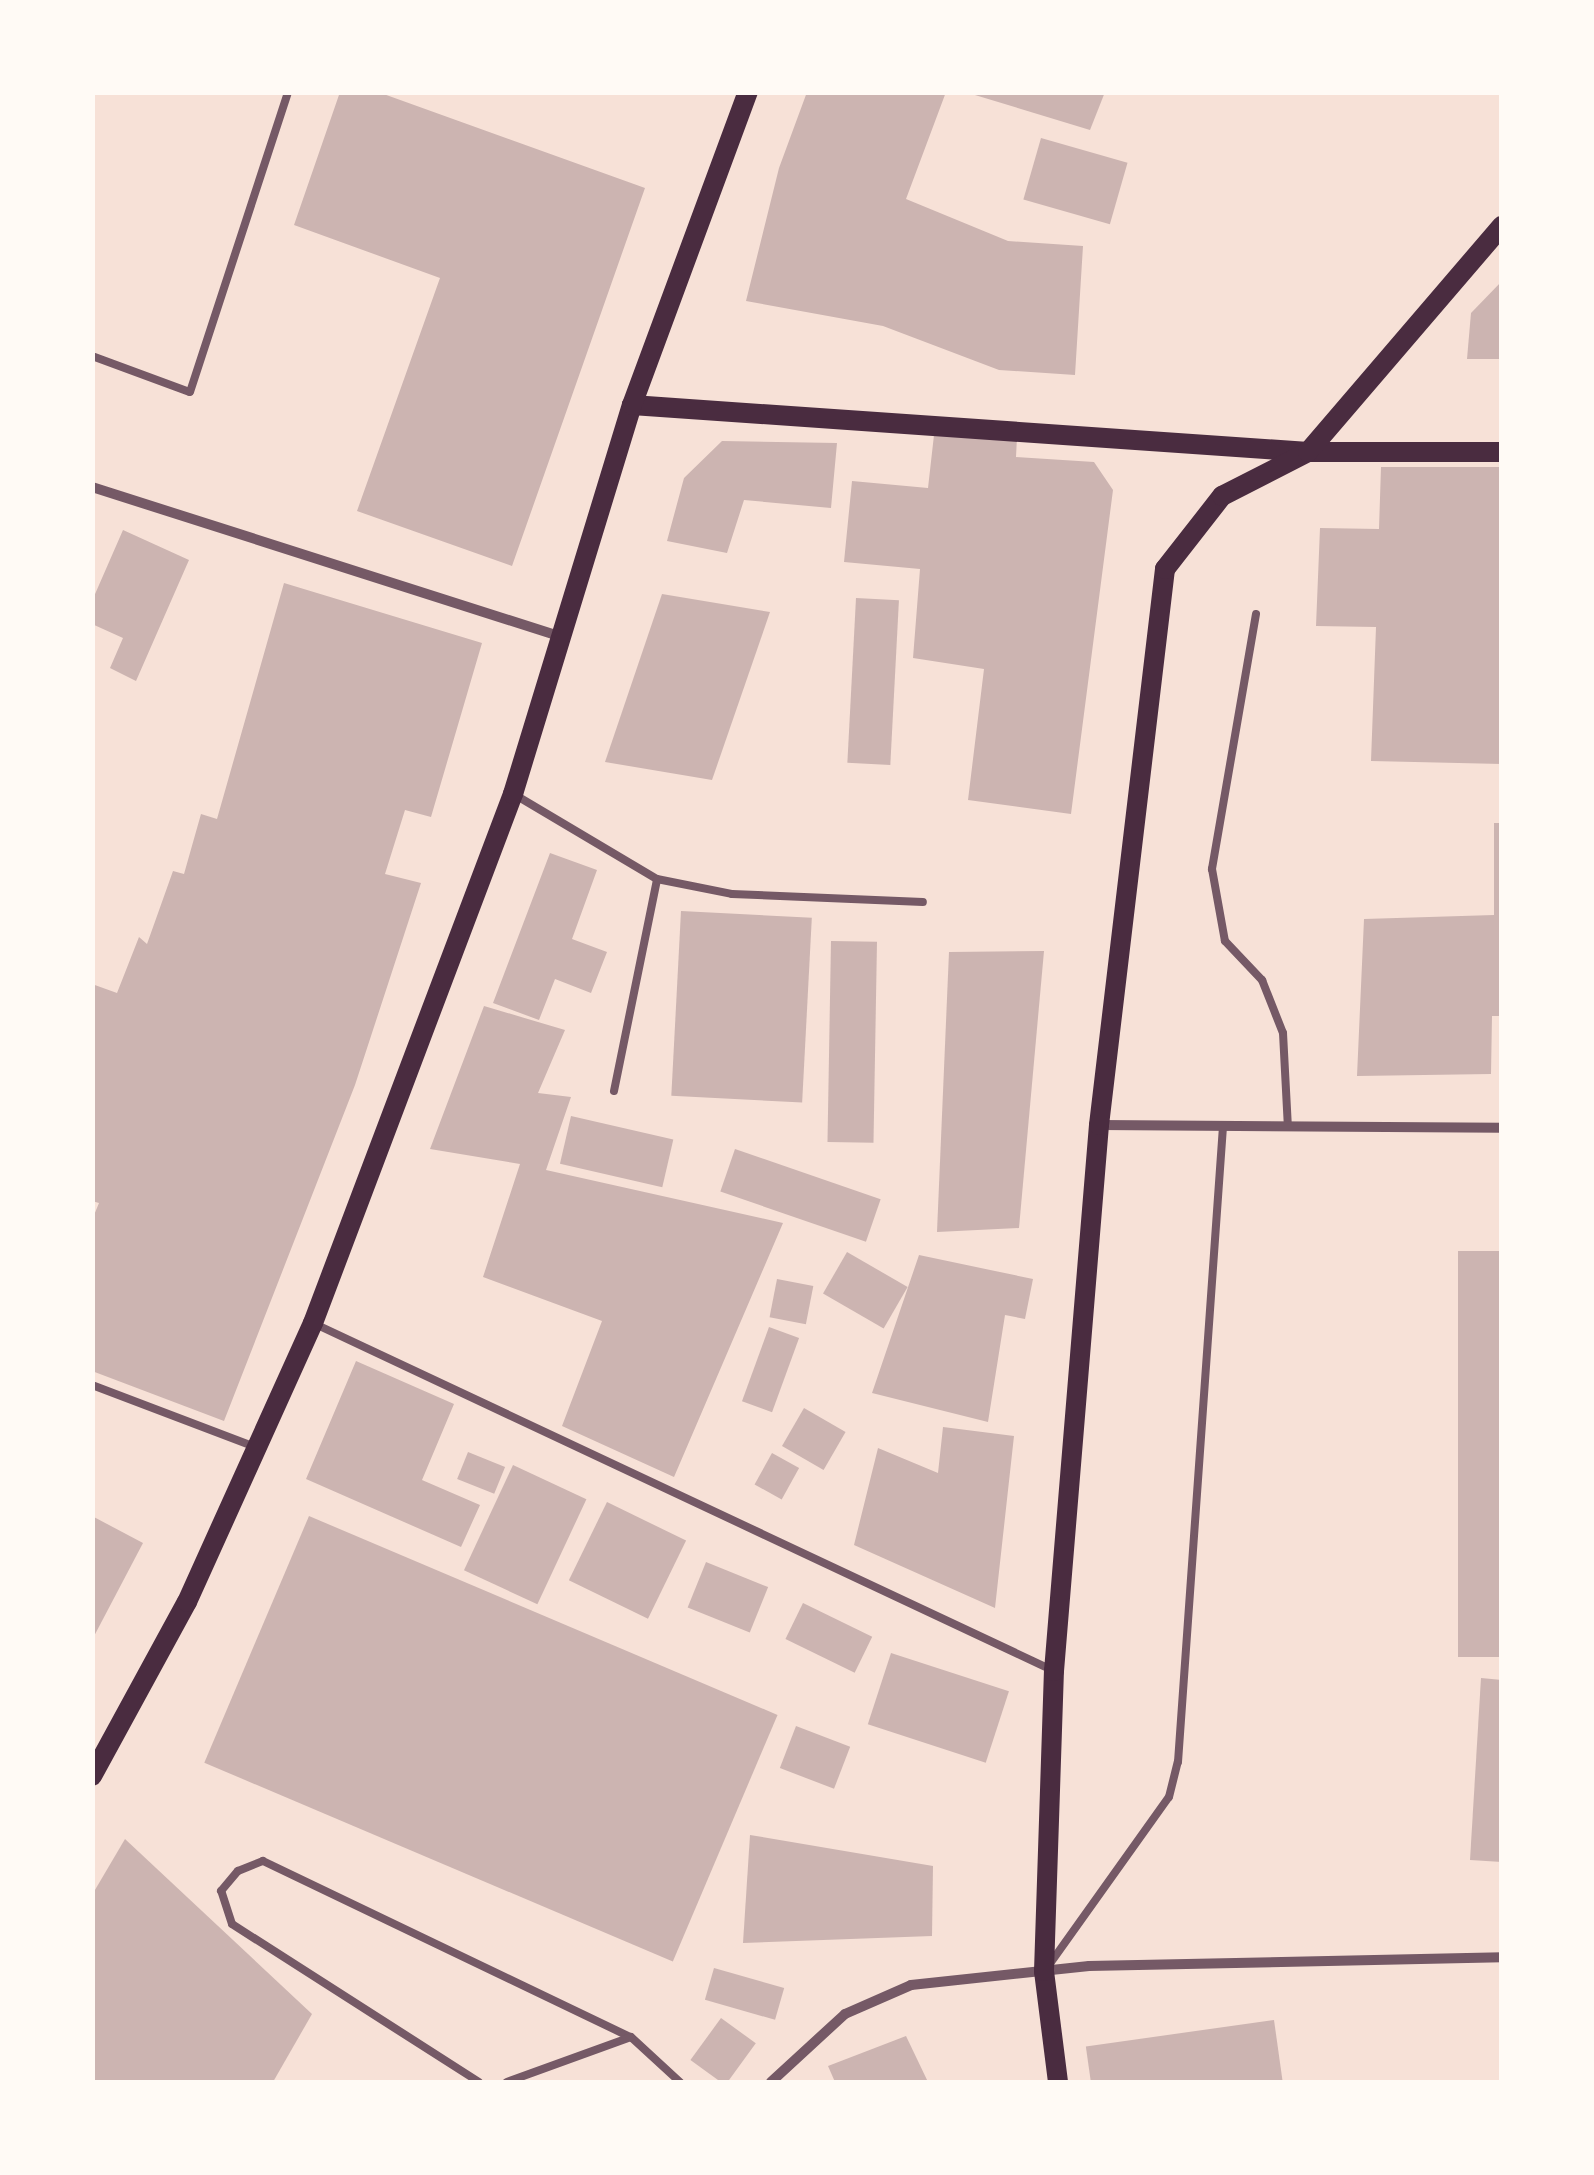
<!DOCTYPE html>
<style>
body{margin:0}
#map{position:relative;width:1594px;height:2175px;overflow:hidden;background:#f7e1d7;font-family:Raleway,sans-serif}
div>[style]{position:absolute}
[style*='--x']{left:calc(var(--x)*1px);top:calc(var(--y)*1px);width:calc(var(--w)*1px);rotate:calc(var(--a)*1deg)}
.building>*{inset:0;background:#ccb4b1;transform-origin:0 0}
.service>*{height:8px;margin:-4px;padding:0 4px;transform-origin:4px;border-radius:4px;background:#755966}
.minor>*{height:10px;margin:-5px;padding:0 5px;transform-origin:5px;border-radius:5px;background:#755966}
.secondary>*{height:20px;margin:-10px;padding:0 10px;transform-origin:10px;border-radius:10px;background:#4a2c40}
span{translate:-50% -50%;white-space:nowrap;text-align:center;line-height:1.15;-webkit-text-stroke:10px #fffaf5;paint-order:stroke}
.frame{position:absolute;inset:0;border:95px solid #fffaf5;pointer-events:none}
</style>
<div id="map">
<div class="building">
<i style="clip-path:polygon(340px 92px,378px 92px,645px 188px,512px 566px,357px 511px,440px 278px,294px 225px)"></i>
<i style="clip-path:polygon(807px 92px,946px 92px,906px 199px,1008px 241px,1083px 246px,1075px 375px,999px 370px,883px 326px,746px 301px,779px 168px)"></i>
<i style="clip-path:polygon(965px 92px,1105px 92px,1090px 130px)"></i>
<i style="left:1041px;top:138px;width:90px;height:64px;rotate:16deg"></i>
<i style="clip-path:polygon(1502px 281px,1502px 359px,1467px 359px,1471px 313px)"></i>
<i style="clip-path:polygon(934px 435px,1017px 437px,1016px 457px,1094px 462px,1113px 490px,1071px 814px,968px 800px,984px 669px,913px 658px,920px 569px,844px 562px,852px 481px,928px 488px)"></i>
<i style="clip-path:polygon(722px 441px,837px 443px,831px 508px,744px 500px,727px 553px,667px 541px,684px 478px)"></i>
<i style="clip-path:polygon(1381px 467px,1502px 467px,1502px 764px,1371px 761px,1376px 627px,1316px 626px,1320px 528px,1379px 529px)"></i>
<i style="clip-path:polygon(123px 530px,189px 560px,136px 681px,110px 668px,123px 638px,92px 624px,92px 601px)"></i>
<i style="clip-path:polygon(284px 583px,482px 643px,431px 817px,405px 810px,385px 874px,421px 883px,355px 1085px,224px 1421px,92px 1371px,92px 1220px,99px 1203px,92px 1201px,92px 984px,117px 993px,139px 937px,147px 944px,173px 871px,184px 874px,201px 814px,217px 819px)"></i>
<i style="clip-path:polygon(662px 594px,770px 612px,712px 780px,605px 762px)"></i>
<i style="left:856px;top:598px;width:43px;height:165px;rotate:3deg"></i>
<i style="clip-path:polygon(1494px 823px,1502px 823px,1502px 1016px,1492px 1016px,1491px 1074px,1357px 1076px,1364px 919px,1494px 915px)"></i>
<i style="clip-path:polygon(550px 853px,597px 870px,572px 939px,607px 952px,591px 993px,555px 979px,539px 1020px,493px 1003px)"></i>
<i style="left:681px;top:911px;width:131px;height:185px;rotate:3deg"></i>
<i style="left:831px;top:941px;width:46px;height:201px;rotate:1deg"></i>
<i style="clip-path:polygon(1044px 951px,1019px 1228px,937px 1232px,949px 952px)"></i>
<i style="clip-path:polygon(484px 1006px,565px 1030px,538px 1093px,571px 1097px,546px 1170px,783px 1223px,674px 1477px,562px 1426px,602px 1321px,483px 1277px,520px 1164px,430px 1149px)"></i>
<i style="left:571px;top:1116px;width:105px;height:49px;rotate:13deg"></i>
<i style="left:735px;top:1149px;width:154px;height:45px;rotate:19deg"></i>
<i style="left:1458px;top:1251px;width:44px;height:406px"></i>
<i style="left:847px;top:1252px;width:70px;height:48px;rotate:30deg"></i>
<i style="clip-path:polygon(919px 1255px,1033px 1279px,1025px 1319px,1005px 1315px,988px 1422px,872px 1393px)"></i>
<i style="left:777px;top:1279px;width:37px;height:39px;rotate:11deg"></i>
<i style="left:769px;top:1327px;width:32px;height:79px;rotate:20deg"></i>
<i style="clip-path:polygon(356px 1361px,454px 1404px,422px 1480px,480px 1505px,461px 1547px,306px 1479px)"></i>
<i style="left:804px;top:1408px;width:48px;height:44px;rotate:30deg"></i>
<i style="clip-path:polygon(943px 1427px,1014px 1436px,995px 1608px,854px 1545px,878px 1448px,938px 1473px)"></i>
<i style="left:468px;top:1452px;width:40px;height:29px;rotate:22deg"></i>
<i style="left:772px;top:1453px;width:31px;height:36px;rotate:29deg"></i>
<i style="left:513px;top:1465px;width:81px;height:116px;rotate:25deg"></i>
<i style="left:607px;top:1502px;width:88px;height:87px;rotate:26deg"></i>
<i style="clip-path:polygon(92px 1516px,143px 1543px,92px 1640px)"></i>
<i style="left:309px;top:1516px;width:509px;height:268px;rotate:23deg"></i>
<i style="left:706px;top:1562px;width:67px;height:49px;rotate:22deg"></i>
<i style="left:803px;top:1603px;width:77px;height:40px;rotate:26deg"></i>
<i style="left:891px;top:1653px;width:124px;height:75px;rotate:18deg"></i>
<i style="clip-path:polygon(1481px 1678px,1502px 1680px,1502px 1862px,1470px 1860px)"></i>
<i style="left:796px;top:1726px;width:58px;height:45px;rotate:21deg"></i>
<i style="clip-path:polygon(750px 1835px,933px 1866px,932px 1936px,743px 1943px)"></i>
<i style="clip-path:polygon(125px 1839px,312px 2014px,273px 2082px,92px 2082px,92px 1895px)"></i>
<i style="left:714px;top:1968px;width:73px;height:33px;rotate:16deg"></i>
<i style="left:721px;top:2018px;width:43px;height:52px;rotate:36deg"></i>
<i style="left:1274px;top:2020px;width:63px;height:190px;rotate:82deg"></i>
<i style="clip-path:polygon(906px 2036px,928px 2082px,835px 2082px,828px 2066px)"></i>
</div>
<div class="service">
<i style="--x:92;--y:356;--w:104;--a:20.2"></i>
<i style="--x:190;--y:392;--w:316;--a:-71.9"></i>
<i style="--x:1256;--y:614;--w:259;--a:99.8"></i>
<i style="--x:1212;--y:869;--w:73;--a:79.8"></i>
<i style="--x:1225;--y:941;--w:54;--a:46.5"></i>
<i style="--x:1262;--y:980;--w:57;--a:68.4"></i>
<i style="--x:1283;--y:1033;--w:94;--a:87"></i>
<i style="--x:517;--y:796;--w:163;--a:30.7"></i>
<i style="--x:657;--y:879;--w:76;--a:11.3"></i>
<i style="--x:732;--y:894;--w:191;--a:2.4"></i>
<i style="--x:614;--y:1091;--w:216;--a:-78.5"></i>
<i style="--x:313;--y:1323;--w:816;--a:25.15"></i>
<i style="--x:92;--y:1385;--w:174;--a:20.8"></i>
<i style="--x:1049;--y:1965;--w:206;--a:-54.5"></i>
<i style="--x:1169;--y:1797;--w:36;--a:-76"></i>
<i style="--x:1178;--y:1762;--w:638;--a:-85.95"></i>
<i style="--x:631;--y:2037;--w:67;--a:42.6"></i>
<i style="--x:479;--y:2082;--w:293;--a:-147.4"></i>
<i style="--x:232;--y:1924;--w:35;--a:-108"></i>
<i style="--x:221;--y:1891;--w:26;--a:-50"></i>
<i style="--x:238;--y:1871;--w:27;--a:-22"></i>
<i style="--x:263;--y:1861;--w:408;--a:25.6"></i>
<i style="--x:631;--y:2037;--w:132;--a:160.1"></i>
</div>
<div class="minor">
<i style="--x:92;--y:487;--w:490;--a:17.7"></i>
<i style="--x:1100;--y:1125;--w:402;--a:0.4"></i>
<i style="--x:771;--y:2082;--w:100;--a:-42.6"></i>
<i style="--x:845;--y:2014;--w:72;--a:-23.7"></i>
<i style="--x:911;--y:1985;--w:179;--a:-6.1"></i>
<i style="--x:1089;--y:1966;--w:413;--a:-1.2"></i>
</div>
<div class="secondary">
<i style="--x:632;--y:405;--w:678;--a:3.98"></i>
<i style="--x:1308;--y:452;--w:194;--a:0"></i>
<i style="--x:92;--y:1776;--w:198;--a:-61.4"></i>
<i style="--x:187;--y:1602;--w:306;--a:-65.7"></i>
<i style="--x:313;--y:1323;--w:566;--a:-69.29"></i>
<i style="--x:513;--y:794;--w:407;--a:-73"></i>
<i style="--x:632;--y:405;--w:334;--a:-69.7"></i>
<i style="--x:1058;--y:2082;--w:112;--a:-97.2"></i>
<i style="--x:1044;--y:1971;--w:300;--a:-88.1"></i>
<i style="--x:1054;--y:1671;--w:548;--a:-85.29"></i>
<i style="--x:1099;--y:1125;--w:560;--a:-83.23"></i>
<i style="--x:1165;--y:569;--w:93;--a:-52"></i>
<i style="--x:1222;--y:496;--w:97;--a:-27.1"></i>
<i style="--x:1308;--y:452;--w:298;--a:-49.4"></i>
</div>
<div class="frame"></div>
</div>
